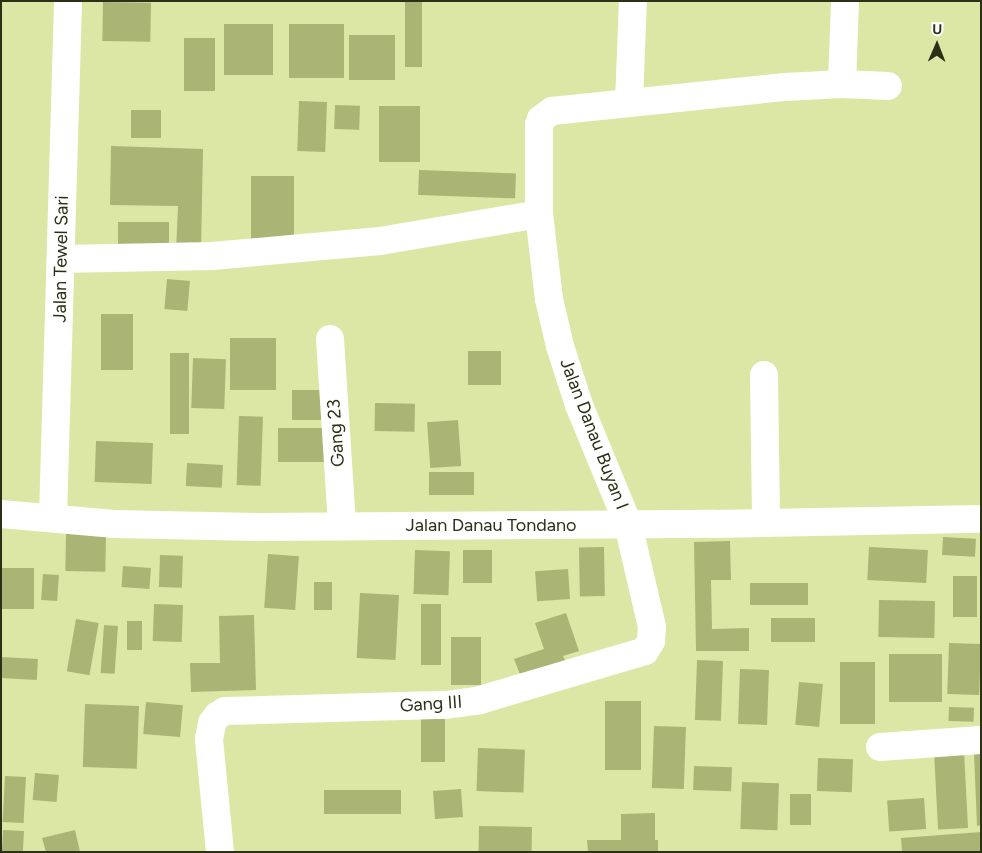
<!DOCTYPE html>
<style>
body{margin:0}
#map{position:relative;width:982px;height:853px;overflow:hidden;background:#dce7a6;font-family:Figtree,sans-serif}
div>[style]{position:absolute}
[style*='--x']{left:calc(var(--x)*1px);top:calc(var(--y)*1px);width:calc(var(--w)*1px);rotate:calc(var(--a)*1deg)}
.building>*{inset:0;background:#aab475;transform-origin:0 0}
.minor>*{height:28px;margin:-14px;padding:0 14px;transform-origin:14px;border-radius:14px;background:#fff}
span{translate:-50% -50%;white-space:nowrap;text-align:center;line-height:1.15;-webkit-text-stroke:5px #fff;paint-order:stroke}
.street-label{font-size:18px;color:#2c3016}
.frame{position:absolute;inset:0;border:2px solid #2c3016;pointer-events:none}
.north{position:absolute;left:912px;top:20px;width:50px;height:50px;-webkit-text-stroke:4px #fff;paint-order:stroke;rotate:1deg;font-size:14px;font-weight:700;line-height:20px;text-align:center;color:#2c3016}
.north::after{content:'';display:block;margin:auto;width:18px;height:22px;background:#2c3016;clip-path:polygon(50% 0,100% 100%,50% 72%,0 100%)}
</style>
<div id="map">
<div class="building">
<i style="left:405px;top:1px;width:17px;height:66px"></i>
<i style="left:103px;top:2px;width:48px;height:39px;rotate:1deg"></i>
<i style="left:224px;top:24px;width:49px;height:51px"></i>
<i style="left:289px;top:24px;width:55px;height:54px"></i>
<i style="left:349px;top:35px;width:46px;height:45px"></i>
<i style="left:184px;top:38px;width:31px;height:53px"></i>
<i style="left:299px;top:101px;width:28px;height:50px;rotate:2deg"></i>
<i style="left:335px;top:105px;width:25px;height:24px;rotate:2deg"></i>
<i style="left:379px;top:106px;width:41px;height:56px"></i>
<i style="left:131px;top:110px;width:30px;height:28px"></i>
<i style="clip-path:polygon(111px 146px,203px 149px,201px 251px,176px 251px,178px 206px,110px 205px)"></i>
<i style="left:419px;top:170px;width:97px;height:25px;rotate:2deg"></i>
<i style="left:251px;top:176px;width:43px;height:63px"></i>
<i style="left:118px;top:222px;width:51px;height:28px"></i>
<i style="left:167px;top:279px;width:23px;height:30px;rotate:5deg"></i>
<i style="left:101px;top:314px;width:32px;height:56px"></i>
<i style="left:230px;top:338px;width:46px;height:52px"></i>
<i style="left:468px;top:351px;width:33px;height:34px"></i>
<i style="left:170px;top:353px;width:19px;height:81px"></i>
<i style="left:193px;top:358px;width:33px;height:50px;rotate:2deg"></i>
<i style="left:292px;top:390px;width:33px;height:30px"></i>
<i style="left:375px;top:403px;width:40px;height:28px;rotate:1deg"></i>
<i style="left:239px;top:416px;width:24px;height:69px;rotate:2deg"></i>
<i style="left:458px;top:420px;width:46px;height:31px;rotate:86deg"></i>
<i style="left:278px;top:428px;width:53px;height:34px"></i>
<i style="left:96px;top:441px;width:57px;height:41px;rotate:2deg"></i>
<i style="left:187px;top:463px;width:36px;height:23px;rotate:3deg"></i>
<i style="left:429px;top:472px;width:45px;height:23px"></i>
<i style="left:66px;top:533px;width:40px;height:38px;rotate:1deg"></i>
<i style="left:943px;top:537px;width:33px;height:18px;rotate:3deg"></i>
<i style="clip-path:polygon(730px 541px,731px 580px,711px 580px,712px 629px,749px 628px,749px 651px,696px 651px,694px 542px)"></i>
<i style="left:604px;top:547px;width:49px;height:25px;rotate:89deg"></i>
<i style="left:869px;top:547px;width:59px;height:33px;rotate:3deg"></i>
<i style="left:415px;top:550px;width:35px;height:44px;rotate:2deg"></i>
<i style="left:492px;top:550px;width:33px;height:29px;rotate:90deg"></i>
<i style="left:268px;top:554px;width:31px;height:54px;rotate:4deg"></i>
<i style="left:160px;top:555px;width:23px;height:32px;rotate:2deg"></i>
<i style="left:123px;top:566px;width:28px;height:21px;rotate:4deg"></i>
<i style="left:34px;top:568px;width:41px;height:33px;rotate:90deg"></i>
<i style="left:568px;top:569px;width:30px;height:33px;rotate:86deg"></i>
<i style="left:43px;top:574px;width:16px;height:26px;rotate:4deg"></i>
<i style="left:953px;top:576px;width:24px;height:41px"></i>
<i style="left:314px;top:582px;width:18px;height:28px"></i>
<i style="left:808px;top:583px;width:22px;height:58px;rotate:90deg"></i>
<i style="left:360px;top:593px;width:39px;height:65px;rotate:3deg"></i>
<i style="left:879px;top:600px;width:56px;height:37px;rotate:1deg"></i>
<i style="left:154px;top:604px;width:29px;height:37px;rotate:2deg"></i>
<i style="left:421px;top:604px;width:20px;height:61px"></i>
<i style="clip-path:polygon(566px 613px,579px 651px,563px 656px,566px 662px,521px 677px,514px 659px,544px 649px,535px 623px)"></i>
<i style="clip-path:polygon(254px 615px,256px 690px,191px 692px,190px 663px,220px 663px,219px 616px)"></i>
<i style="left:771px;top:618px;width:44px;height:24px"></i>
<i style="left:76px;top:619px;width:23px;height:53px;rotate:10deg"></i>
<i style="left:127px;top:621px;width:15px;height:29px"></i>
<i style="left:104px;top:625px;width:14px;height:48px;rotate:4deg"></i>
<i style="left:451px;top:637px;width:30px;height:48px"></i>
<i style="left:949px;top:643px;width:32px;height:51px;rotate:2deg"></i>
<i style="left:889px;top:654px;width:53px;height:48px"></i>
<i style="left:1px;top:657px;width:37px;height:21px;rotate:3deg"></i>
<i style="left:697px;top:660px;width:26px;height:60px;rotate:2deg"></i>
<i style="left:840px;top:662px;width:35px;height:62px"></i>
<i style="left:740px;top:669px;width:29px;height:55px;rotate:2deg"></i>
<i style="left:799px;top:682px;width:24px;height:43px;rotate:5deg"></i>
<i style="left:605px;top:701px;width:36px;height:69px"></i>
<i style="left:146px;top:702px;width:37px;height:32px;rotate:5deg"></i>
<i style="left:85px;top:704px;width:54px;height:63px;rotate:2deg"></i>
<i style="left:949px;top:707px;width:25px;height:14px;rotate:2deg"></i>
<i style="left:421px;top:718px;width:24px;height:44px"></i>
<i style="left:654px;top:726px;width:32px;height:62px;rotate:2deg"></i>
<i style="left:478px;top:748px;width:47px;height:43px;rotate:2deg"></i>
<i style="left:964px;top:751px;width:77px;height:30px;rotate:87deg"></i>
<i style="clip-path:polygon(974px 753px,981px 753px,981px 825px,977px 826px)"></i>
<i style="left:818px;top:758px;width:35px;height:33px;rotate:2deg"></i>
<i style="left:694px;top:766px;width:38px;height:24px;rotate:2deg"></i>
<i style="left:35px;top:773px;width:24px;height:27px;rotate:5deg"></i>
<i style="left:5px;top:776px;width:21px;height:46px;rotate:3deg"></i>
<i style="left:742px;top:782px;width:37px;height:47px;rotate:2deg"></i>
<i style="left:461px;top:789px;width:28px;height:28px;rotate:86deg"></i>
<i style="left:401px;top:790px;width:24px;height:77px;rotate:90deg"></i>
<i style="left:790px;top:794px;width:21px;height:31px"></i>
<i style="left:924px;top:798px;width:31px;height:37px;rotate:86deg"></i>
<i style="clip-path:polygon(655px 813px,655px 840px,658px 840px,658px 852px,588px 852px,587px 840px,621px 840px,621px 814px)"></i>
<i style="left:479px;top:826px;width:53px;height:26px;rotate:1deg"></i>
<i style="left:3px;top:830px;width:21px;height:22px;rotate:3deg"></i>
<i style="clip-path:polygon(75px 830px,80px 852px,46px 852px,42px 838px)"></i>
<i style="clip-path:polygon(981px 832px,981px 852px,902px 852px,901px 838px)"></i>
</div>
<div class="minor">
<i style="--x:842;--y:84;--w:83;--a:-87.9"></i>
<i style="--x:629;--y:103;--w:102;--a:-87.8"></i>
<i style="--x:61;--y:259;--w:151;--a:-1.1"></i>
<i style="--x:212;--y:256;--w:169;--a:-5.1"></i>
<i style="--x:380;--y:241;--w:161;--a:-9.6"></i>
<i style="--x:330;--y:339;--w:187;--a:86.3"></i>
<i style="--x:764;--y:375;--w:148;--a:89.2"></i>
<i style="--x:1;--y:514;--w:114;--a:5"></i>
<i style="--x:115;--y:524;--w:145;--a:1.2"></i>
<i style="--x:260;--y:527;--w:454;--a:-0.4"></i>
<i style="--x:714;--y:524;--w:267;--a:-1.1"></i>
<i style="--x:53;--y:517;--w:516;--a:-88.33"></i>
<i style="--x:880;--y:747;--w:101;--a:-4"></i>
<i style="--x:220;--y:852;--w:114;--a:-95.6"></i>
<i style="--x:209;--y:739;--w:16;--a:-79"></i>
<i style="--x:212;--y:723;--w:9;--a:-54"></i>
<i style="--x:217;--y:716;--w:9;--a:-32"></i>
<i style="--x:225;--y:711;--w:221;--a:-1.6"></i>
<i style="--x:446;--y:705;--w:34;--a:-8"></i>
<i style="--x:480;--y:700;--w:172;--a:-16.5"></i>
<i style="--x:645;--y:651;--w:12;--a:-59"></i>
<i style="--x:651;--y:641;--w:14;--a:-86"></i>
<i style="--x:652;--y:627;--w:106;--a:-103.1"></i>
<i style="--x:628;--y:524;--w:129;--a:-112.4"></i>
<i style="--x:579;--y:405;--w:62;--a:-107.9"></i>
<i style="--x:560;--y:346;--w:48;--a:-103.2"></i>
<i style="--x:549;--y:299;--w:86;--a:-96.7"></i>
<i style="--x:539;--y:214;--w:89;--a:-90"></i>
<i style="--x:539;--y:125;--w:6;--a:-72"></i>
<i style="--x:541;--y:119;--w:14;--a:-36"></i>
<i style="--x:552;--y:111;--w:235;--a:-5.9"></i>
<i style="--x:786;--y:87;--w:56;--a:-3.1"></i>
<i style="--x:842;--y:84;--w:46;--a:2.5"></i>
</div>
<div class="street-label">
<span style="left:61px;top:259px;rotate:-89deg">Jalan Tewel Sari</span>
<span style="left:336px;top:433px;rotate:-94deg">Gang 23</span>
<span style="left:594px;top:434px;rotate:69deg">Jalan Danau Buyan I</span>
<span style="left:491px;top:525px">Jalan Danau Tondano</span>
<span style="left:431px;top:704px;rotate:-4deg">Gang III</span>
</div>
<div class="frame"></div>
<div class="north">U</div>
</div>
